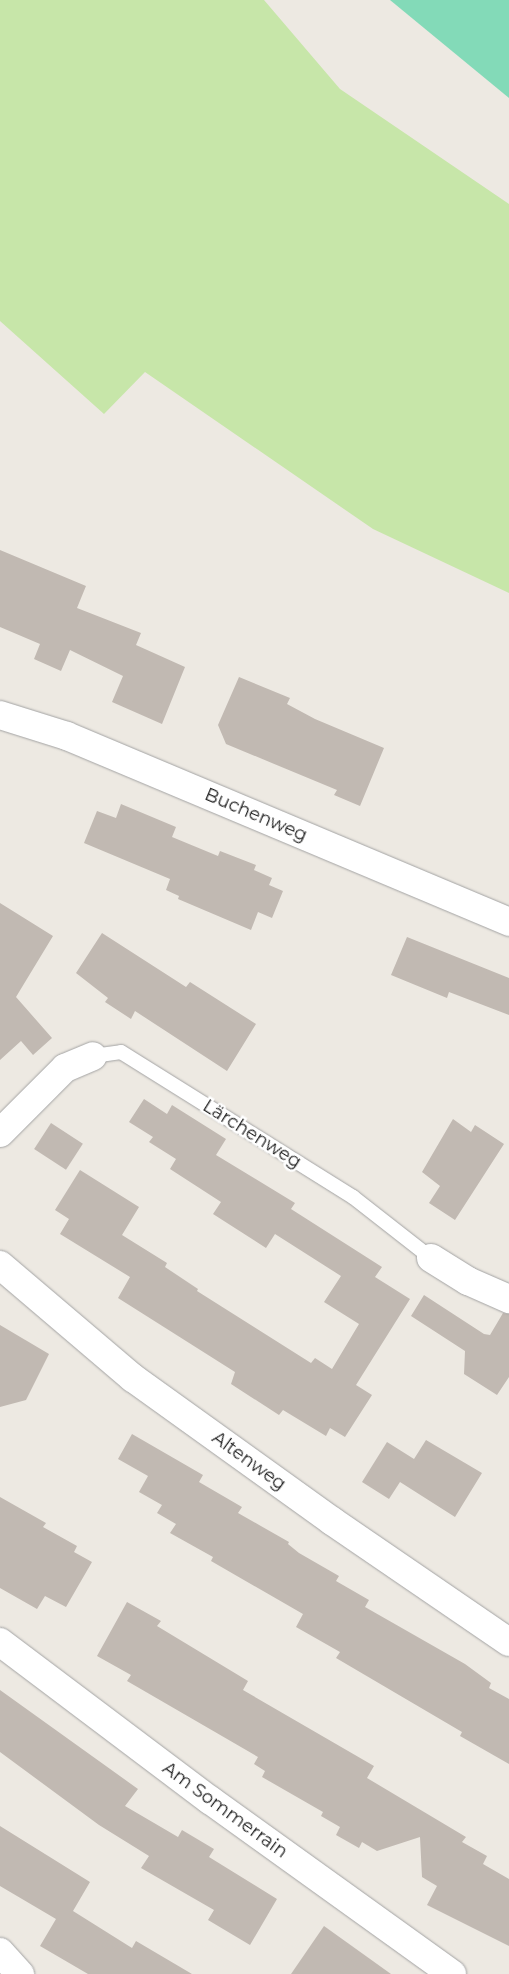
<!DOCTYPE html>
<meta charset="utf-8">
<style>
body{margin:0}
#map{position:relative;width:509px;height:1974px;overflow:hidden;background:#ede9e2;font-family:Montserrat,sans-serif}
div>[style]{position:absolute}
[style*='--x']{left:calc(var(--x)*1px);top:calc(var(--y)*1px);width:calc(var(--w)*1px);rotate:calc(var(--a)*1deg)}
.grass>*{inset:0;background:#c7e6a9}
.pitch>*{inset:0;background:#83dab8}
.building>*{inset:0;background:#c1b9b2;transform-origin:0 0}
.roads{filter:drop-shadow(0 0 1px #a3a3a3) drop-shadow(0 0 1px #a3a3a3)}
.lane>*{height:14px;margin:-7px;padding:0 7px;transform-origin:7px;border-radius:7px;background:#fff}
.street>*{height:28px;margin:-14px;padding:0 14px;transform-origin:14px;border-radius:14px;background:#fff}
span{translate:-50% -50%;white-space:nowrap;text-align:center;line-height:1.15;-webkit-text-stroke:5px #fff;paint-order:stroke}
.street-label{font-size:18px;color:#1c1c1c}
</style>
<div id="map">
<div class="grass">
<i style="clip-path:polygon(0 0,264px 0,340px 89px,509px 204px,509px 593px,373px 529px,145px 372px,104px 414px,0 321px)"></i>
</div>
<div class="pitch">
<i style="clip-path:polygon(390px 0,509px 0,509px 98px)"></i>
</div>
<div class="building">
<i style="clip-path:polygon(0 550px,86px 586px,77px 608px,141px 633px,136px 645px,185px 667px,162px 724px,112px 702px,123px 676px,70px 650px,61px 671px,34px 659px,40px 644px,0 627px)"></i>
<i style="clip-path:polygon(239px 677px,290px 698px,287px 704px,315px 719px,384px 748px,360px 806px,334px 795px,337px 790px,226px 744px,218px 725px)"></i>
<i style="clip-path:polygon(121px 804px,176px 827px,172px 837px,218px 856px,220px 851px,256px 865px,254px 870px,272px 878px,269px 885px,283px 891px,272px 918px,258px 912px,251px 930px,178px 899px,179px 896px,166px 890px,170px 879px,84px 843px,97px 811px,116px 818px)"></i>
<i style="clip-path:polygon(0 903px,53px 936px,16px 997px,52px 1038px,33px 1055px,21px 1041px,0 1060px)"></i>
<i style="clip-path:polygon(102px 933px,186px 987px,190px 982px,256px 1024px,227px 1071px,135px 1011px,131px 1019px,105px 1002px,108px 998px,76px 973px)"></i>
<i style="clip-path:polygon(407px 937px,509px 978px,509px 1015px,449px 992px,447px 998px,391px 975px)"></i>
<i style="clip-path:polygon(144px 1099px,167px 1114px,172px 1105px,226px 1139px,216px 1155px,295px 1203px,291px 1209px,382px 1267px,375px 1277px,410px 1299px,356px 1385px,372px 1395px,345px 1437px,330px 1428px,326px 1436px,283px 1410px,279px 1415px,231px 1384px,235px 1372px,118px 1298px,130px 1277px,60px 1234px,69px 1219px,55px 1210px,80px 1170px,139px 1207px,122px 1235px,167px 1263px,165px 1267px,198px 1289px,197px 1291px,311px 1363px,315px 1358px,332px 1369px,359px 1324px,324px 1302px,341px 1276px,275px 1234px,266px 1248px,213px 1214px,221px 1202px,170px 1169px,176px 1159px,149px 1142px,153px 1137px,129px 1122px)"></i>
<i style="clip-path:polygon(453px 1119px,471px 1132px,475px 1125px,504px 1144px,455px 1220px,429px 1203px,440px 1186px,422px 1172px)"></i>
<i style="left:51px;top:1123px;width:38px;height:31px;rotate:33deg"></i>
<i style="clip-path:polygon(424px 1295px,484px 1334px,490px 1335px,503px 1313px,509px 1314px,509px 1377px,497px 1395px,464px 1374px,465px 1351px,411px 1316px)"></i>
<i style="clip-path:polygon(0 1325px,49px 1354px,26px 1400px,0 1407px)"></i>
<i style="clip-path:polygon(132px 1434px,203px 1475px,199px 1482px,242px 1507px,238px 1513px,289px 1542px,288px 1544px,299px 1553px,339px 1576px,336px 1581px,369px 1600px,365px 1607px,465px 1664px,491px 1683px,489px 1688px,509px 1699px,509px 1764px,460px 1736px,462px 1732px,336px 1658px,340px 1652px,296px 1627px,303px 1614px,211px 1561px,213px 1557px,170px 1533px,176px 1524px,157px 1513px,162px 1505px,139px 1492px,148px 1476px,118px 1459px)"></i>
<i style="clip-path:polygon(426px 1440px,482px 1473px,455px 1517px,400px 1482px,389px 1499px,362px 1482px,387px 1442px,414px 1459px)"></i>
<i style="clip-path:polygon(0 1497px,46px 1523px,43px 1527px,77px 1546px,74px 1552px,92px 1562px,66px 1607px,45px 1596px,37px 1609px,0 1588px)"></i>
<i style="clip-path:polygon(127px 1602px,161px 1621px,157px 1626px,248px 1681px,243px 1690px,374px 1766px,367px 1778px,466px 1837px,462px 1842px,487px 1856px,483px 1864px,509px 1879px,509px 1946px,427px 1905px,437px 1886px,422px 1877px,420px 1837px,377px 1851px,362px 1842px,359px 1848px,336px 1835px,340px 1827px,321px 1816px,323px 1812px,262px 1777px,265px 1771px,254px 1764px,258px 1757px,127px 1681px,131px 1675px,97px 1656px)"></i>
<i style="clip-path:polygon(0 1690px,138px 1789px,125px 1806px,178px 1837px,182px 1830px,214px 1849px,209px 1857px,277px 1899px,250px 1945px,208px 1920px,214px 1910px,141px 1868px,149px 1856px,99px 1825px,0 1752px)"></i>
<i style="clip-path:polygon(0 1826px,90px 1882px,73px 1911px,132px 1948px,136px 1941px,192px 1974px,88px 1974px,40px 1946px,56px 1919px,0 1886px)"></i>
<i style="clip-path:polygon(324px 1926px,391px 1974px,291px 1974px)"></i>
</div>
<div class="roads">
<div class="lane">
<i style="--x:93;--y:1056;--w:28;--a:-8"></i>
<i style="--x:121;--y:1052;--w:274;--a:32"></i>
<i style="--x:353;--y:1197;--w:99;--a:38"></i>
</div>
<div class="street">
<i style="--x:0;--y:715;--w:70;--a:17.4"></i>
<i style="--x:67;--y:736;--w:480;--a:22.8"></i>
<i style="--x:0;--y:1133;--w:92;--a:-45"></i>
<i style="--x:65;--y:1068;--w:30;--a:-23"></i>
<i style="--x:431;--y:1258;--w:44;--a:31.9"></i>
<i style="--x:468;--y:1281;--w:45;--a:23.7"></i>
<i style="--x:0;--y:1265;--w:175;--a:40.4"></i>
<i style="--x:133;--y:1378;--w:245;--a:35.7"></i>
<i style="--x:332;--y:1521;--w:214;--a:34.4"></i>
<i style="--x:0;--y:1642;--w:263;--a:37"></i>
<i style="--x:210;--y:1800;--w:298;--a:35.7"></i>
<i style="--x:0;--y:1952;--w:30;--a:48"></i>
</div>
</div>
<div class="street-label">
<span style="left:256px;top:815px;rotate:23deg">Buchenweg</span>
<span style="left:252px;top:1134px;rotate:32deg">Lärchenweg</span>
<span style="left:249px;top:1461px;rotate:36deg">Altenweg</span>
<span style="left:225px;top:1810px;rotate:36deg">Am Sommerrain</span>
</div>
</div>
